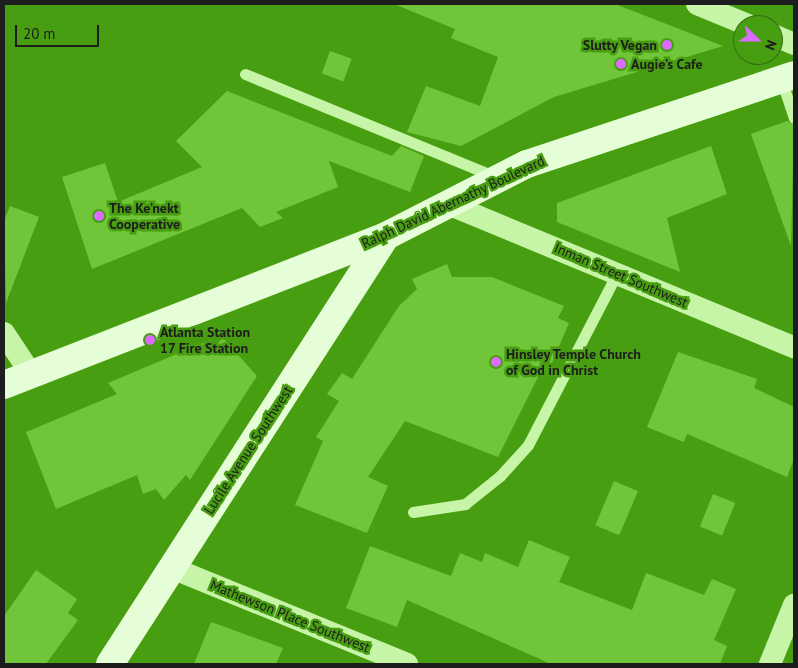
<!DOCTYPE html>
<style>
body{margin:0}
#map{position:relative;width:798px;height:668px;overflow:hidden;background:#489e11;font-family:"PT Sans",sans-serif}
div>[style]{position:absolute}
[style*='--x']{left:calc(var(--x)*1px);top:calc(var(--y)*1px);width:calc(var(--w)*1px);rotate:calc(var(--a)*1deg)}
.building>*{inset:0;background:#71c539;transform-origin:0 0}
.lane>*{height:11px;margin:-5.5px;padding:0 5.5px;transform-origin:5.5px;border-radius:5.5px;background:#c7f5a7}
.street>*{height:22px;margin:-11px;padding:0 11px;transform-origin:11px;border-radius:11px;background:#c7f5a7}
.secondary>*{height:28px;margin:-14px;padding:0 14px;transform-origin:14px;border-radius:14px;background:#e6fed7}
.dots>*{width:14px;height:14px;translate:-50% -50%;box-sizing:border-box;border:2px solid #489e11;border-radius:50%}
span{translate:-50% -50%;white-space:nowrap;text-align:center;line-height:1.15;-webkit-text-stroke:5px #489e11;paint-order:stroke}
.poi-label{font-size:14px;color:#1d1d1d;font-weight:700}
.right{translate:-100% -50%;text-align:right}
.left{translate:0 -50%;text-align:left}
.street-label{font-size:14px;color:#1d1d1d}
.frame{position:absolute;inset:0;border:5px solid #1d1d1d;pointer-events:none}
.north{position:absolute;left:733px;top:15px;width:50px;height:50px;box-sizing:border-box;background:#489e11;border:1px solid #376a16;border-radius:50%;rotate:112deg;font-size:14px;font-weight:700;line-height:20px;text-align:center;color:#1d1d1d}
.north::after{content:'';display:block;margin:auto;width:18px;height:22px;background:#db6bff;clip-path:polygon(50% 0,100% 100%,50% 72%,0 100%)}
.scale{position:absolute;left:15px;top:25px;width:84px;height:22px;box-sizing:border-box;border:2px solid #1d1d1d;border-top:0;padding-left:6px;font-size:15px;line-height:18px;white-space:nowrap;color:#1d1d1d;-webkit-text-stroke:4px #489e11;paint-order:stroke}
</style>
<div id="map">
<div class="building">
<i style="clip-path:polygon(394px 4px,615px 4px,723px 46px,554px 97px,461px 146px,407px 132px,426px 86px,480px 106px,498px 57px,451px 38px,455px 29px)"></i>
<i style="left:330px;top:51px;width:23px;height:24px;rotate:20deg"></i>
<i style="clip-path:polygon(227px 91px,392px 156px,401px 146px,424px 156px,410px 192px,329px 161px,338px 187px,276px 212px,283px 218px,260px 227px,242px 208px,92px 269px,62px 177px,105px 163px,118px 202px,202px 167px,176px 141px)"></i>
<i style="clip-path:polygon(787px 121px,794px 125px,791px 246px,751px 134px)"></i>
<i style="clip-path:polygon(711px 146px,727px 194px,667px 218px,680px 272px,557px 222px,557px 203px)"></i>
<i style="clip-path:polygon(10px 206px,39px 217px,6px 303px,4px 221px)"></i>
<i style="clip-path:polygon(447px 264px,452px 277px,492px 277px,564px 306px,558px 318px,569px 323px,546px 377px,539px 375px,498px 457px,405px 421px,368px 477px,388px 486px,367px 533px,295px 505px,323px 441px,316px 437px,339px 401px,327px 394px,342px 373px,352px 379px,399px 306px,417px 289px,412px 279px)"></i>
<i style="clip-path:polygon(223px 338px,257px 376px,190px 480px,186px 475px,164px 500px,156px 489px,143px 494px,137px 475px,56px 509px,26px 432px,117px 394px,108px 383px,210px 340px,215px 346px)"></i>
<i style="clip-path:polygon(678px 352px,757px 379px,754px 388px,794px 407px,794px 459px,787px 477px,687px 434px,684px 442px,647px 427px)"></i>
<i style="left:614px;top:481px;width:26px;height:48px;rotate:23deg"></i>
<i style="left:713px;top:494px;width:24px;height:35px;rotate:22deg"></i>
<i style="clip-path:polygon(529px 540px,570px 557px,559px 582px,632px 610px,646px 573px,704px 595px,712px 579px,736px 589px,714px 640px,727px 646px,720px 664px,551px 664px,407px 600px,397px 627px,346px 608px,370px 546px,451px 576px,460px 553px,482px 562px,485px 553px,518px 567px)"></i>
<i style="clip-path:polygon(36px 570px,77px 599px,68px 613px,78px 620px,46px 664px,4px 664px,4px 616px)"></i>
<i style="clip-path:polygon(211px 622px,283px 648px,276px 664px,194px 664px)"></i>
</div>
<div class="lane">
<i style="--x:245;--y:74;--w:271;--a:22.3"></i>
<i style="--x:781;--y:79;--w:41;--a:71.6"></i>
<i style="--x:413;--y:512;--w:53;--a:-8.7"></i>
<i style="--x:465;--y:504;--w:45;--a:-38.7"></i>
<i style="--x:500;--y:476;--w:42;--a:-47.9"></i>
<i style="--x:528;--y:445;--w:194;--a:-62.6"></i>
</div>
<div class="street">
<i style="--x:697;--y:4;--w:55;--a:22.4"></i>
<i style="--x:773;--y:35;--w:23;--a:23"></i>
<i style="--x:448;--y:204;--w:374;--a:22.5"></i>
<i style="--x:4;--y:333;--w:49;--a:56.6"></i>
<i style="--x:172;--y:568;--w:254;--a:22.2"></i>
<i style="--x:770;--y:664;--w:64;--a:-67.9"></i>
</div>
<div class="secondary">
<i style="--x:4;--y:385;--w:410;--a:-21.3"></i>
<i style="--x:386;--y:236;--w:158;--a:-27.1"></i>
<i style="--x:527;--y:164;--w:281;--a:-18.4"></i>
<i style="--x:110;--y:664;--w:509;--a:-57.18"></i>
</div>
<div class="dots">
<i style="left:667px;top:45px;background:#db6bff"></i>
<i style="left:621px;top:64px;background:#db6bff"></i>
<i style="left:99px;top:216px;background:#db6bff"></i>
<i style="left:150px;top:340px;background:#db6bff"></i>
<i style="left:496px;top:362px;background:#db6bff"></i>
</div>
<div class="poi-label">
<span class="right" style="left:657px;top:45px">Slutty Vegan</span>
<span class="left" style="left:631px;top:64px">Augie's Cafe</span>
<span class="left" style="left:109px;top:216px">The Ke'nekt<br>Cooperative</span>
<span class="left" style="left:160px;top:340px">Atlanta Station<br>17 Fire Station</span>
<span class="left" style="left:506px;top:362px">Hinsley Temple Church<br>of God in Christ</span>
</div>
<div class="street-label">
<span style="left:453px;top:202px;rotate:-25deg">Ralph David Abernathy Boulevard</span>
<span style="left:621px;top:275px;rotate:23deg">Inman Street Southwest</span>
<span style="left:248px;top:450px;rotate:-57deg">Lucile Avenue Southwest</span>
<span style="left:290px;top:616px;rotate:22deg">Mathewson Place Southwest</span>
</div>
<div class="frame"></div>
<div class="north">N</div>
<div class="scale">20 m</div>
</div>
